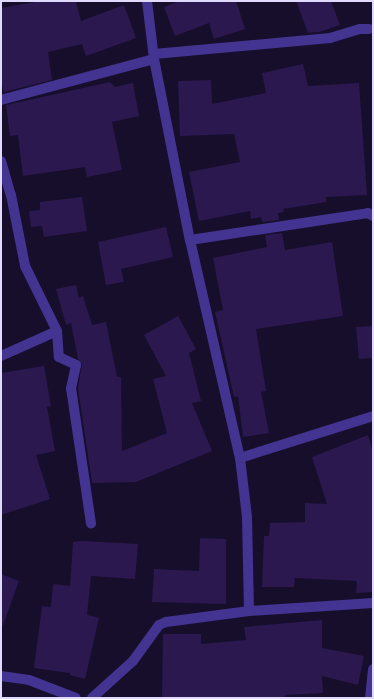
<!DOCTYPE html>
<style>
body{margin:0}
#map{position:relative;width:374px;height:699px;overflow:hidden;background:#170e2c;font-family:"Public Sans",sans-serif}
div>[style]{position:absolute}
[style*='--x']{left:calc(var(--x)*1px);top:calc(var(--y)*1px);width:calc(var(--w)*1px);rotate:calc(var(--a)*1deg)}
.building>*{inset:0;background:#2a184f}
.minor>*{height:10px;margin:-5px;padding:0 5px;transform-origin:5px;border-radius:5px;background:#423490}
span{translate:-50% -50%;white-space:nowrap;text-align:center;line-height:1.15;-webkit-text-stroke:4px #170e2c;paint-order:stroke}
.frame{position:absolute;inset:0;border:2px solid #e2d9ff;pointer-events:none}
</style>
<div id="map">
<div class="building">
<i style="clip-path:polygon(41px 1px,76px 1px,81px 21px,124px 5px,136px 38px,86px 56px,82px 44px,48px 52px,52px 80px,4px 92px,1px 82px,1px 8px)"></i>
<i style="clip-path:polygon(180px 1px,236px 1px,245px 29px,214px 39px,209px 23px,175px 36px,164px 7px)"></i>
<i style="clip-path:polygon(296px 1px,331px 1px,340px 25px,319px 32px,308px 33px)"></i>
<i style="clip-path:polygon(303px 64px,308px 86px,359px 83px,367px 195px,326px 197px,326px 202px,283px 209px,284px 212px,278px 213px,279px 220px,262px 222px,261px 217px,251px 219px,250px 211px,199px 221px,189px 172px,240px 162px,234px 134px,180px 136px,178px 81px,211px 80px,212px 104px,266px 93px,262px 73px)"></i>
<i style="clip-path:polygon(110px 82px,115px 87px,133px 83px,139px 116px,112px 122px,122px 170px,87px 177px,85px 167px,23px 176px,18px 135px,10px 136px,6px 105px)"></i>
<i style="clip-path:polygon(82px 197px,87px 231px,44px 237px,42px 226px,31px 227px,29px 211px,40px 210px,40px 202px)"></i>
<i style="clip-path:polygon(166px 227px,173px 257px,121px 269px,124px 282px,106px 285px,98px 242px)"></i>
<i style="clip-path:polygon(282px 233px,285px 250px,332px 242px,343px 316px,256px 329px,266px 391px,261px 392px,269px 433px,243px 437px,238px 396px,234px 397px,215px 312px,223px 310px,213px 258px,267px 247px,265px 235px)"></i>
<i style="clip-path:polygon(76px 285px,79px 298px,83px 296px,92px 325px,106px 322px,117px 377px,121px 377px,122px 451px,167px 433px,153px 379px,166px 376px,144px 335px,178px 316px,196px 349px,189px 353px,201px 401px,192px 403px,212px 451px,136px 482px,92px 483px,78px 388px,82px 364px,78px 359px,71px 323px,66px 325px,56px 289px)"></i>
<i style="clip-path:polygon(373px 326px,373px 358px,359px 359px,356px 327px)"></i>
<i style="clip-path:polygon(44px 366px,51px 406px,47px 407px,55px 451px,36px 455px,50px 499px,1px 515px,1px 373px)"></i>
<i style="clip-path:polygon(368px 435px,373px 452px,373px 592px,356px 593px,357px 581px,295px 578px,294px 587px,262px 587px,264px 536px,269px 536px,270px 523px,305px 522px,305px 503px,327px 504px,312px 457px)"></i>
<i style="clip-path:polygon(200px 538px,226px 539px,226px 604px,152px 602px,154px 569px,199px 571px)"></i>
<i style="clip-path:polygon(82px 541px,138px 544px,135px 579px,91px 576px,87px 615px,99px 618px,85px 679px,70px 675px,70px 673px,34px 668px,42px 606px,51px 607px,53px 584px,70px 586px,73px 542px)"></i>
<i style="clip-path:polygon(1px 574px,19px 581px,3px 625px,1px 625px)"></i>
<i style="clip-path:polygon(322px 620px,322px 648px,364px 656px,358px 685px,322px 676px,323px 693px,285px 695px,285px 698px,162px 698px,163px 634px,201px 634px,201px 644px,246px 640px,244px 627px)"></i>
</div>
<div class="minor">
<i style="--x:147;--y:1;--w:58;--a:83.1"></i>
<i style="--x:154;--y:59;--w:185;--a:78.8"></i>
<i style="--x:190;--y:240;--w:224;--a:77.1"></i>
<i style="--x:240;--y:458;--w:59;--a:83.2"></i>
<i style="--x:247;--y:517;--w:94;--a:88.8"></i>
<i style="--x:249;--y:611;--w:124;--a:-3.7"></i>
<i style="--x:154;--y:54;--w:177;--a:-5.2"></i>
<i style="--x:330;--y:38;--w:31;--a:-17"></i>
<i style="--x:360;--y:29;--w:9;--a:0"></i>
<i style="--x:1;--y:100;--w:158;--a:-15"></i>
<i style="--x:1;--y:161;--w:35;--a:74"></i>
<i style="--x:11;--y:195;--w:72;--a:78.8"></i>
<i style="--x:25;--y:266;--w:72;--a:63.8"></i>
<i style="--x:57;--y:331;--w:26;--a:86"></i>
<i style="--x:59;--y:357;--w:19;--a:25"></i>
<i style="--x:76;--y:365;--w:24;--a:102"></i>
<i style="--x:71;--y:388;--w:137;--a:81.6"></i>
<i style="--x:190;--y:240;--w:180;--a:-8.6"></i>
<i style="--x:368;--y:213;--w:6;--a:31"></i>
<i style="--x:1;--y:356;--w:61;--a:-24.1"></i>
<i style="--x:240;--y:458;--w:139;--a:-17.5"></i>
<i style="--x:1;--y:676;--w:28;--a:8"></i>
<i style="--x:29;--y:680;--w:50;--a:21"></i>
<i style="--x:92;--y:698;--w:55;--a:-42.1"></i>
<i style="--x:133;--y:661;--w:44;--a:-54.2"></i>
<i style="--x:159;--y:625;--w:8;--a:-23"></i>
<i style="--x:166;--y:622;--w:84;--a:-7.5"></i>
<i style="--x:370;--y:698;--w:29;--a:-84"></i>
</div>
<div class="frame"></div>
</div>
